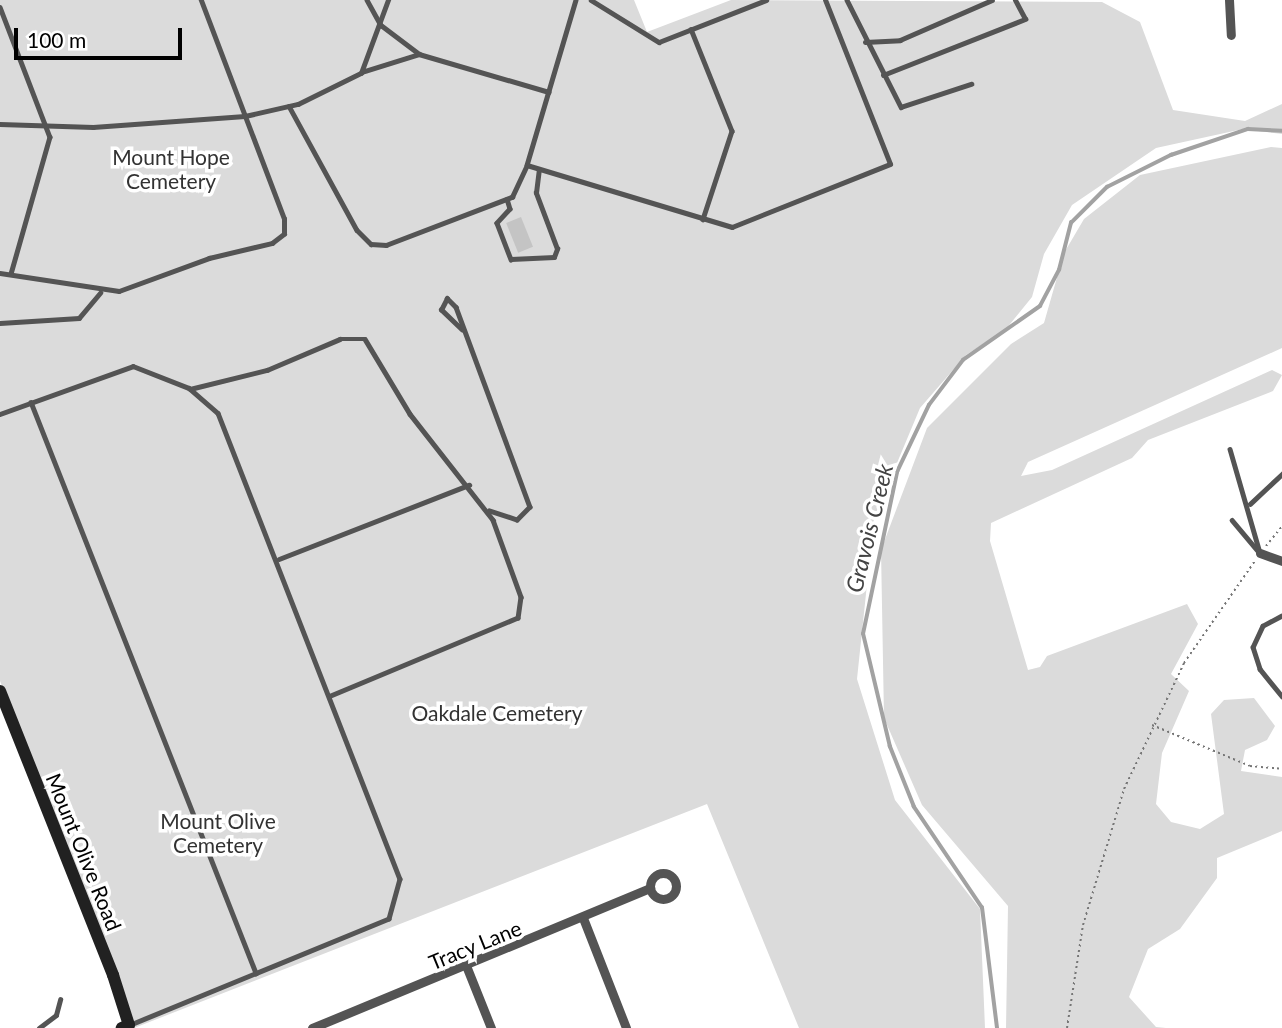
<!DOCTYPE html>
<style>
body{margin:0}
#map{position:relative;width:1282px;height:1028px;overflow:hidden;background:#fff;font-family:Lato,sans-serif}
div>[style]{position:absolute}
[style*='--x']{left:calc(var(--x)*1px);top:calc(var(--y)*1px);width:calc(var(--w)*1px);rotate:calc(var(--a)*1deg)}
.green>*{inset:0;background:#dbdbdb}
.stream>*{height:3.5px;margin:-1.75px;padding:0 1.75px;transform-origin:1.75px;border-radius:1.75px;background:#a2a2a2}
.building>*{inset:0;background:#c4c4c4;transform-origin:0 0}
.path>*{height:2px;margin-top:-1px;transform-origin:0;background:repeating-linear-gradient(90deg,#767676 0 2px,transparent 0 5.5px)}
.lane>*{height:4.5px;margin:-2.25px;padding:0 2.25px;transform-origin:2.25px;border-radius:2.25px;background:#545454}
.street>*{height:9px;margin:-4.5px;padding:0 4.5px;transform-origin:4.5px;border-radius:4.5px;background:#545454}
.street>.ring{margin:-4.5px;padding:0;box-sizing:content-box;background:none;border:9px solid #545454;border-radius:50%}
.secondary>*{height:12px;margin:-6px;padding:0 6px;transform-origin:6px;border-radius:6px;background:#212121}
span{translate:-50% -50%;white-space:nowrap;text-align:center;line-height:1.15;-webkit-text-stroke:7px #fff;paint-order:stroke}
.park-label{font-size:21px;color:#323232}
.street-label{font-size:21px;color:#000}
.water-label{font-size:23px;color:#434343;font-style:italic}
.scale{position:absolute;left:14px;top:28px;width:168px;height:32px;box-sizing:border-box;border:4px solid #000;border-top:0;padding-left:9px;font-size:21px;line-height:24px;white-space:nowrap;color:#000;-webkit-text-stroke:5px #fff;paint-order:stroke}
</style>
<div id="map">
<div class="green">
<i style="clip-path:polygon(0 0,634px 0,647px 32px,731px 0,1102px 2px,1140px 22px,1173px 110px,1245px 121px,1282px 104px,1282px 134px,1243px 129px,1156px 148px,1072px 205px,1044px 254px,1032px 297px,1006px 329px,966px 355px,920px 408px,874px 518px,857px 679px,895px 800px,980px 909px,985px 1028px,799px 1028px,707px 804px,134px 1028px,0 681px)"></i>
<i style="clip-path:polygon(1271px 147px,1282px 148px,1282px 348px,1028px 462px,1021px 476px,1052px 470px,1272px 370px,1282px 375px,1273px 391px,1148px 440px,1132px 458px,991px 523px,990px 541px,1028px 670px,1040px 667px,1047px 656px,1187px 604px,1198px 624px,1171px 674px,1189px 691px,1162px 753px,1156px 804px,1171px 822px,1200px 829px,1224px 814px,1211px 714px,1224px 700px,1254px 698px,1275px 726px,1267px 740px,1245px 750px,1241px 771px,1282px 777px,1282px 831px,1217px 858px,1217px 878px,1180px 929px,1148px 949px,1129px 997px,1156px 1027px,1166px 1028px,1006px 1028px,1008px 906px,922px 805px,884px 718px,881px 550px,927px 428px,1011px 344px,1044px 323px,1064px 253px,1084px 219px,1140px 175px)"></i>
</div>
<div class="stream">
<i style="--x:997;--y:1028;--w:121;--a:-97.1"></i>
<i style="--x:982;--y:908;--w:122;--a:-124"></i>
<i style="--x:914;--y:807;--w:65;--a:-111.8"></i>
<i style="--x:890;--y:747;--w:116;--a:-103.4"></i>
<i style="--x:863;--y:634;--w:166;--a:-78.1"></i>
<i style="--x:897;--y:472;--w:74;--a:-64.5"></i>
<i style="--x:929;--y:405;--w:56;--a:-52.9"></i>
<i style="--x:963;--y:360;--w:94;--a:-35"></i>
<i style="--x:1040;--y:306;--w:41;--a:-62.2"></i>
<i style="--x:1059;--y:270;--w:49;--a:-75.7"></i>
<i style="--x:1071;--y:223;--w:51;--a:-45"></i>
<i style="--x:1107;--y:187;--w:72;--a:-26.6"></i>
<i style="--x:1171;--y:155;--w:81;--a:-18.7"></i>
<i style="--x:1248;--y:129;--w:34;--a:3"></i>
</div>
<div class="building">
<i style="left:521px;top:217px;width:32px;height:16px;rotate:68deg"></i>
</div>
<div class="path">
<i style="--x:1266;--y:546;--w:26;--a:-51"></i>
<i style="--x:1152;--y:725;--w:106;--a:22.7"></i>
<i style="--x:1250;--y:766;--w:32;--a:5"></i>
<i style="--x:1067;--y:1028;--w:104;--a:-81.2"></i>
<i style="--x:1083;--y:925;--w:142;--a:-73.2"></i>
<i style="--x:1124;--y:789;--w:140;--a:-64.5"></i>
<i style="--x:1184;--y:663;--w:124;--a:-55.2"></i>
</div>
<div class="lane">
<i style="--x:367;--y:0;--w:29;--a:61"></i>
<i style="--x:381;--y:25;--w:46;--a:37.1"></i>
<i style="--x:576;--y:0;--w:172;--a:106.5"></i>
<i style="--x:527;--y:165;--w:214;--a:16.8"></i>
<i style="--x:732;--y:227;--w:170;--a:-21.7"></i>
<i style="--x:890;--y:164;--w:176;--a:-111.6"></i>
<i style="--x:591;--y:0;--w:80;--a:31.7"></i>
<i style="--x:659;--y:42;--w:115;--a:-21.4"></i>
<i style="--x:847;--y:0;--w:120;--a:63.2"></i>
<i style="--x:901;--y:107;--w:74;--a:-18.2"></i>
<i style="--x:0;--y:7;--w:139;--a:69"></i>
<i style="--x:50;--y:137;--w:142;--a:105.9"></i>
<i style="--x:691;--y:29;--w:110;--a:68.1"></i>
<i style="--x:732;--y:131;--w:93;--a:108.2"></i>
<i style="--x:865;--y:42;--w:35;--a:-3"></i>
<i style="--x:900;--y:40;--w:100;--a:-23.5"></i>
<i style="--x:362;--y:72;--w:60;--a:-17.5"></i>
<i style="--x:419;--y:54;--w:135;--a:16.3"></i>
<i style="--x:883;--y:75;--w:153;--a:-21.5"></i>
<i style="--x:1025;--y:19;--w:21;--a:-118"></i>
<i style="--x:289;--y:106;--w:141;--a:61.3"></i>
<i style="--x:357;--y:230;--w:20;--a:45"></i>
<i style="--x:371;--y:244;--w:15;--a:4"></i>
<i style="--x:386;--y:245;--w:135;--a:-20.9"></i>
<i style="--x:512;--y:197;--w:35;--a:-65"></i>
<i style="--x:0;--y:124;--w:93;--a:1.8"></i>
<i style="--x:93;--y:127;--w:152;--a:-4.1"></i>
<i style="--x:245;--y:116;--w:54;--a:-12.8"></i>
<i style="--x:298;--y:104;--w:70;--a:-26.2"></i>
<i style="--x:361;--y:73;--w:78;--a:-69.7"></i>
<i style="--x:507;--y:199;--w:10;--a:73"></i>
<i style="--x:510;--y:209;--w:19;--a:133"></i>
<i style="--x:497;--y:223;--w:39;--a:69"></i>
<i style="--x:511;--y:259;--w:43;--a:-2.7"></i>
<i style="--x:554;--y:257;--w:9;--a:-69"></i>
<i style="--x:557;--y:249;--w:60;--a:-110.6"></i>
<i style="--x:536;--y:193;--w:23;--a:-83"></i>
<i style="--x:0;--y:273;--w:120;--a:8.6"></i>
<i style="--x:119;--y:291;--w:96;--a:-20.1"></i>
<i style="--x:209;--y:258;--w:65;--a:-13.4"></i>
<i style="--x:272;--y:243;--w:15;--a:-37"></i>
<i style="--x:284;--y:234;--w:15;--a:-90"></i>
<i style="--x:284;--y:219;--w:234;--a:-110.8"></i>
<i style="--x:0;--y:323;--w:79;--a:-3.6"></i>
<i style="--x:79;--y:318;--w:33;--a:-50"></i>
<i style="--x:462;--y:330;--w:29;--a:-136"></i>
<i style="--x:441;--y:310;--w:13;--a:-63"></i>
<i style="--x:447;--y:298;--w:13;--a:45"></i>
<i style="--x:456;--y:307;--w:213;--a:69.7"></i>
<i style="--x:530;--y:507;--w:18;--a:135"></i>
<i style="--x:517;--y:520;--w:29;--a:-162"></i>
<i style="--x:190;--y:389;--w:79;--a:-13.9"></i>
<i style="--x:267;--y:370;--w:79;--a:-23"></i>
<i style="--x:340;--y:339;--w:25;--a:0"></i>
<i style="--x:365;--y:339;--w:87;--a:59"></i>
<i style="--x:410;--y:414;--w:135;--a:51.9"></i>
<i style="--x:493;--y:520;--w:82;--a:70"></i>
<i style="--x:521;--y:597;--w:21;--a:98"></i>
<i style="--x:518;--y:618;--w:203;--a:157.4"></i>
<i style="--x:31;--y:402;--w:614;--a:68.49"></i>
<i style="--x:0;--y:414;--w:141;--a:-19.8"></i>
<i style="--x:133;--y:366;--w:60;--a:21.4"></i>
<i style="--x:189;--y:388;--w:38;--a:41"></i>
<i style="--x:218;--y:413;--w:500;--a:68.67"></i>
<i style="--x:400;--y:879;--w:41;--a:105.4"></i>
<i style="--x:389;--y:919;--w:280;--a:157.7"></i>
<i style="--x:1230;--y:449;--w:108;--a:73.9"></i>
<i style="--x:1250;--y:504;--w:44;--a:-43.2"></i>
<i style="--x:1232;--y:520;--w:39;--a:50"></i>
<i style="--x:279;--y:559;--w:204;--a:-21.3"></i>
<i style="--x:1282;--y:616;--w:21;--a:152"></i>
<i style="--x:1263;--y:626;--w:23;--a:115"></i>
<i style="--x:1253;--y:647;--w:23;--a:72"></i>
<i style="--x:1260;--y:669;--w:35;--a:51"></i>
<i style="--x:39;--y:1028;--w:21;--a:-37"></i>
<i style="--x:56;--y:1015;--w:16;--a:-75"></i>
</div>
<div class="street">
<i style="--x:1229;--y:0;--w:35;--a:87"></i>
<i style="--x:1260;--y:553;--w:23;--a:20"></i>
<i class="ring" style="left:650px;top:873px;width:17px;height:17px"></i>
<i style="--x:583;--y:918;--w:118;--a:68.6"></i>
<i style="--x:467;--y:968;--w:65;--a:68.2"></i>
<i style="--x:312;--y:1028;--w:366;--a:-22.5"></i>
</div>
<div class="secondary">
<i style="--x:0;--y:691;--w:306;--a:68.3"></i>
<i style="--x:113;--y:975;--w:52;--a:72.3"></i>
<i style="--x:129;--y:1025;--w:8;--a:157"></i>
</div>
<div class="park-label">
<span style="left:171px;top:169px">Mount Hope<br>Cemetery</span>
<span style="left:497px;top:713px">Oakdale Cemetery</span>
<span style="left:218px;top:833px">Mount Olive<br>Cemetery</span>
</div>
<div class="street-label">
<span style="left:84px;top:852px;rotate:68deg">Mount Olive Road</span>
<span style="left:475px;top:945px;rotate:-22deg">Tracy Lane</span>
</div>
<div class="water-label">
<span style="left:869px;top:528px;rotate:-76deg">Gravois Creek</span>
</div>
<div class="scale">100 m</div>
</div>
